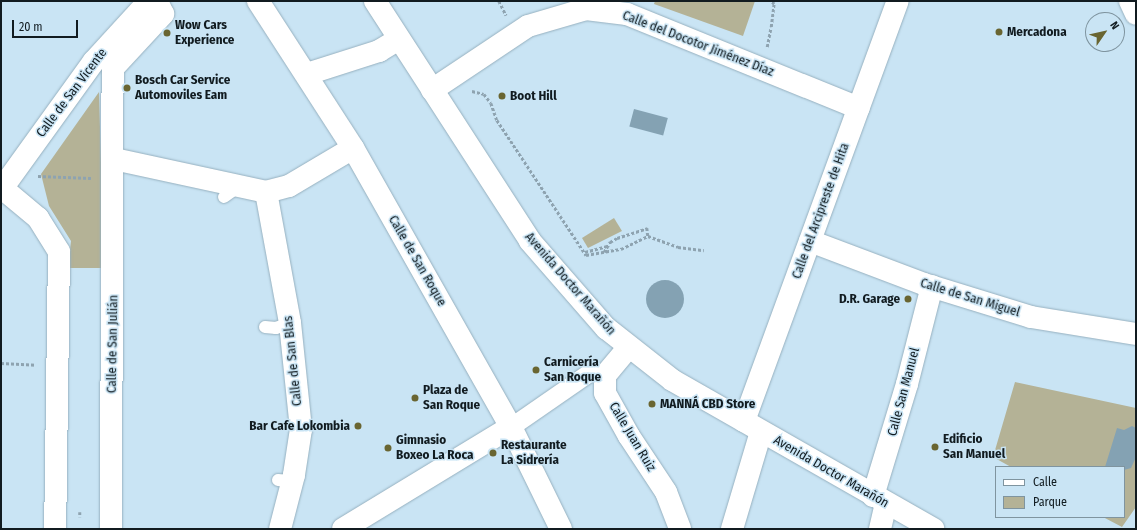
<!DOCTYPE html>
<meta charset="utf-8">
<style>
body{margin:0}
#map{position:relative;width:1137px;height:530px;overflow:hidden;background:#c9e4f4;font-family:"Fira Sans Condensed",sans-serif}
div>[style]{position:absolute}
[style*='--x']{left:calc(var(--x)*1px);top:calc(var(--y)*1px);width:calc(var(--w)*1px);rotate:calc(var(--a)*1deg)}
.green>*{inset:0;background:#b4b296}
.water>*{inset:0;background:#84a2b3;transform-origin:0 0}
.round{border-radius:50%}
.path>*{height:2.5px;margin-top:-1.25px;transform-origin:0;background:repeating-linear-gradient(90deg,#8ea3b0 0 3px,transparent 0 5px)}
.roads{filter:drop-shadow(0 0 1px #96b0bf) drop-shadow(0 0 1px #96b0bf)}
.service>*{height:12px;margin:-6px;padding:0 6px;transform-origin:6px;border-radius:6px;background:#fff}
.pedestrian>*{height:18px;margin:-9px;padding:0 9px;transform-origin:9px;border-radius:9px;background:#fff}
.minor>*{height:22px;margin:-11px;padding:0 11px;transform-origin:11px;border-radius:11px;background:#fff}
.dots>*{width:11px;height:11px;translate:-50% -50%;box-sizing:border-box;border:2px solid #c9e4f4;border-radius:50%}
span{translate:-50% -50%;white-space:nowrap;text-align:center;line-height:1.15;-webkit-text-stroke:3px #c9e4f4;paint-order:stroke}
.poi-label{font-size:13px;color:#111b20;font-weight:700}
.left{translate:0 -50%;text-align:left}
.right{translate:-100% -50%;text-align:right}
.street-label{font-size:13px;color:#111b20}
.frame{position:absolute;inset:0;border:2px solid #111b20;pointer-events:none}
.legend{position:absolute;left:995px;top:466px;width:130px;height:52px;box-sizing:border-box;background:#c9e4f4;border:1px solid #7f949f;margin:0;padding:5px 7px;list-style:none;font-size:12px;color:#111b20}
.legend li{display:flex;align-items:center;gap:8px;height:20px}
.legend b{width:20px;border:1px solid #7f949f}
.north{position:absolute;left:1085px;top:12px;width:40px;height:40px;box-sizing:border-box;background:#c9e4f4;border:1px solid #7f949f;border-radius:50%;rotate:56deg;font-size:11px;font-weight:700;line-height:16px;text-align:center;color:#111b20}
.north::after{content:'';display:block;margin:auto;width:14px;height:18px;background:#696531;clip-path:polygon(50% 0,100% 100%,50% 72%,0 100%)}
.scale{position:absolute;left:12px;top:20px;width:66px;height:18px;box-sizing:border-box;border:2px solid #111b20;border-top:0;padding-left:5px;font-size:12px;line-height:14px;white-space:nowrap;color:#111b20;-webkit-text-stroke:3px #c9e4f4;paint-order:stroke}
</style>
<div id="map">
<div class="green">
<i style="clip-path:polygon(655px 1px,755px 1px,743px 36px,654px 4px)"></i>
<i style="clip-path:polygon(99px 92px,104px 268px,68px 268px,71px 241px,49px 206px,41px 174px)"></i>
<i style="clip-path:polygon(614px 218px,622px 231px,588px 248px,582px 238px)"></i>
<i style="clip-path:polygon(1015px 382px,1136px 408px,1136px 507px,1122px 527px,1103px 517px,1124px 517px,1124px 467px,1011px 467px,993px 457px)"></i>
</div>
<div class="water">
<i style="left:634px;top:109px;width:35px;height:18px;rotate:15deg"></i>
<i class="round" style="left:646px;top:280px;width:38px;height:38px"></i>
<i style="clip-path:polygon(1132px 426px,1136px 428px,1136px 457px,1131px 468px,1124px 470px,1124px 467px,1105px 467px,1117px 428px,1124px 430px)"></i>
</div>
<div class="path">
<i style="--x:499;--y:1;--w:16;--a:63"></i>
<i style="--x:767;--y:47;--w:20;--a:-79"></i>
<i style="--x:771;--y:27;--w:23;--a:-83"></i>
<i style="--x:774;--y:4;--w:4;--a:-135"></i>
<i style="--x:472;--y:91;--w:12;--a:14"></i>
<i style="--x:484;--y:94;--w:11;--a:52"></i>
<i style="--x:491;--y:103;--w:18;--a:71"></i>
<i style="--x:497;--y:120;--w:162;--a:56.6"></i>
<i style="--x:586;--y:255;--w:36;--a:-10"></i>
<i style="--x:621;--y:249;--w:30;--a:-26"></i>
<i style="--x:648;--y:236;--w:32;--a:20"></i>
<i style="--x:678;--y:247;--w:26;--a:7"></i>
<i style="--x:38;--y:176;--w:53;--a:2.2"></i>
<i style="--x:585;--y:252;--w:23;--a:-15"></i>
<i style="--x:604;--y:252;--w:12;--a:-59"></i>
<i style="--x:610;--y:242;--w:8;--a:-30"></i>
<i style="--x:617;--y:238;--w:32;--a:-18"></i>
<i style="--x:647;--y:228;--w:8;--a:83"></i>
<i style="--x:1;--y:363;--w:35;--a:3"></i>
<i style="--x:80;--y:512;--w:5;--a:90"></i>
</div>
<div class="roads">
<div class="service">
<i style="--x:224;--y:197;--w:19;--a:-36"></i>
<i style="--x:265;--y:327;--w:11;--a:5"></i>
<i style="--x:276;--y:328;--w:15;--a:-20"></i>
<i style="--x:278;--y:480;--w:11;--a:5"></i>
<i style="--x:289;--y:481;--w:8;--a:-50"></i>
</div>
<div class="pedestrian">
<i style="--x:513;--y:426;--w:98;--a:-34.7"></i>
</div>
<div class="minor">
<i style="--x:258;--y:1;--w:175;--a:57.1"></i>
<i style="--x:353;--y:148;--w:321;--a:60.5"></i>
<i style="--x:511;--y:427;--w:114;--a:63.9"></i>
<i style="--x:375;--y:1;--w:286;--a:57.1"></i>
<i style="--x:530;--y:241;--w:116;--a:48.9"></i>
<i style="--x:606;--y:328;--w:84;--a:38.2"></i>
<i style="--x:672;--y:380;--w:301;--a:29.7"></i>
<i style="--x:1130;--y:1;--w:14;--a:65"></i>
<i style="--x:307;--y:74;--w:76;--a:-17.7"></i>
<i style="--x:379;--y:51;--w:23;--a:-31"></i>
<i style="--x:432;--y:90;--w:115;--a:-33.7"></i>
<i style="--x:528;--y:26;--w:60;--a:-16.3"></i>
<i style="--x:586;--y:9;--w:41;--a:7"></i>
<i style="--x:627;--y:14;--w:250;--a:22.1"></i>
<i style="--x:114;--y:159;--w:156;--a:12.2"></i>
<i style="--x:266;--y:192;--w:24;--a:-15"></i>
<i style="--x:289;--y:186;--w:74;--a:-30.7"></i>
<i style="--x:2;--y:188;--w:47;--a:39.8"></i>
<i style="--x:38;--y:218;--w:40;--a:58"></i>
<i style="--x:59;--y:252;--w:277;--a:90.8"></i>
<i style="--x:1;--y:190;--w:159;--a:-54.2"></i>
<i style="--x:94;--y:61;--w:81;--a:-47.5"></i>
<i style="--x:266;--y:192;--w:133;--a:79.6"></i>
<i style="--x:290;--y:323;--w:107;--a:84.1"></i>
<i style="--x:301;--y:429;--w:47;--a:98.7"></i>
<i style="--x:294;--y:475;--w:56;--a:104.5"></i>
<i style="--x:810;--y:241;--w:122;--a:20.7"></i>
<i style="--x:924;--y:284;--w:112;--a:17.1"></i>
<i style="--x:1031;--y:317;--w:106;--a:9.2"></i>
<i style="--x:628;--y:348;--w:35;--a:130"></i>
<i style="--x:605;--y:375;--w:18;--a:90"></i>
<i style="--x:605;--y:393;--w:49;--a:60.8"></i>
<i style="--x:629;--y:436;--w:67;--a:56.5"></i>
<i style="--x:666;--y:492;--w:40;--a:69"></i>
<i style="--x:744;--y:421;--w:447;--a:-69.9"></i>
<i style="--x:873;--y:496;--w:117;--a:-73.1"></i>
<i style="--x:907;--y:384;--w:101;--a:-75.7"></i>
<i style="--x:111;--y:529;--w:461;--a:-89.8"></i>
<i style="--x:113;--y:68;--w:74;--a:-47.2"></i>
<i style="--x:163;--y:14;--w:14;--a:-115"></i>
<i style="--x:343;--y:529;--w:197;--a:-31.3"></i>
<i style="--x:732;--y:529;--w:101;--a:-73.4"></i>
<i style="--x:880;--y:529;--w:26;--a:-77"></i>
</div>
</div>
<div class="dots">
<i style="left:999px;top:32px;background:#696531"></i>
<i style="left:167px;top:33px;background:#696531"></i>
<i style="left:127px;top:88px;background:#696531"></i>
<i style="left:502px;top:96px;background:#696531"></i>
<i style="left:908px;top:299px;background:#696531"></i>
<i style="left:536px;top:370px;background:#696531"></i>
<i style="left:415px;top:398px;background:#696531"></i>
<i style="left:652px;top:404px;background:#696531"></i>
<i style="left:358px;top:426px;background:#696531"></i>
<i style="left:935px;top:447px;background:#696531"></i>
<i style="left:388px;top:448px;background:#696531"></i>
<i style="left:493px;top:453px;background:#696531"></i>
</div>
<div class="poi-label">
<span class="left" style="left:175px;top:33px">Wow Cars<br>Experience</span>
<span class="left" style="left:1007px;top:32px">Mercadona</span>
<span class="left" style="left:135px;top:88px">Bosch Car Service<br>Automoviles Eam</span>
<span class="left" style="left:510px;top:96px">Boot Hill</span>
<span class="right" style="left:900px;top:299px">D.R. Garage</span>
<span class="left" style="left:544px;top:370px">Carnicería<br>San Roque</span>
<span class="left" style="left:423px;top:398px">Plaza de<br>San Roque</span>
<span class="left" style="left:660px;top:404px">MANNÁ CBD Store</span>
<span class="right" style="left:350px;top:426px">Bar Cafe Lokombia</span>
<span class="left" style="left:943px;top:447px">Edificio<br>San Manuel</span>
<span class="left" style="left:396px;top:448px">Gimnasio<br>Boxeo La Roca</span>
<span class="left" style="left:501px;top:453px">Restaurante<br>La Sidrería</span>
</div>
<div class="street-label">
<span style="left:698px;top:44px;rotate:21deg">Calle del Docotor Jiménez Díaz</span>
<span style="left:72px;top:93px;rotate:-53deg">Calle de San Vicente</span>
<span style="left:821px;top:211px;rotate:-70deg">Calle del Arcipreste de Hita</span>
<span style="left:417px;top:261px;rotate:60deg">Calle de San Roque</span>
<span style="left:570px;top:284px;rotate:49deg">Avenida Doctor Marañón</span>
<span style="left:970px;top:298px;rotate:17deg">Calle de San Miguel</span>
<span style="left:113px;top:344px;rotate:-89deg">Calle de San Julián</span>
<span style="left:293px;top:361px;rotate:-96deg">Calle de San Blas</span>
<span style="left:904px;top:392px;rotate:-75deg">Calle San Manuel</span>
<span style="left:632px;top:437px;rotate:59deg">Calle Juan Ruiz</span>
<span style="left:831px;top:472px;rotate:30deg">Avenida Doctor Marañón</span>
</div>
<div class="frame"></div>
<ul class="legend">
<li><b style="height:5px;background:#fff"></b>Calle</li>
<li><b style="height:11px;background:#b4b296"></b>Parque</li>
</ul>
<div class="north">N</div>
<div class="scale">20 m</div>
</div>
